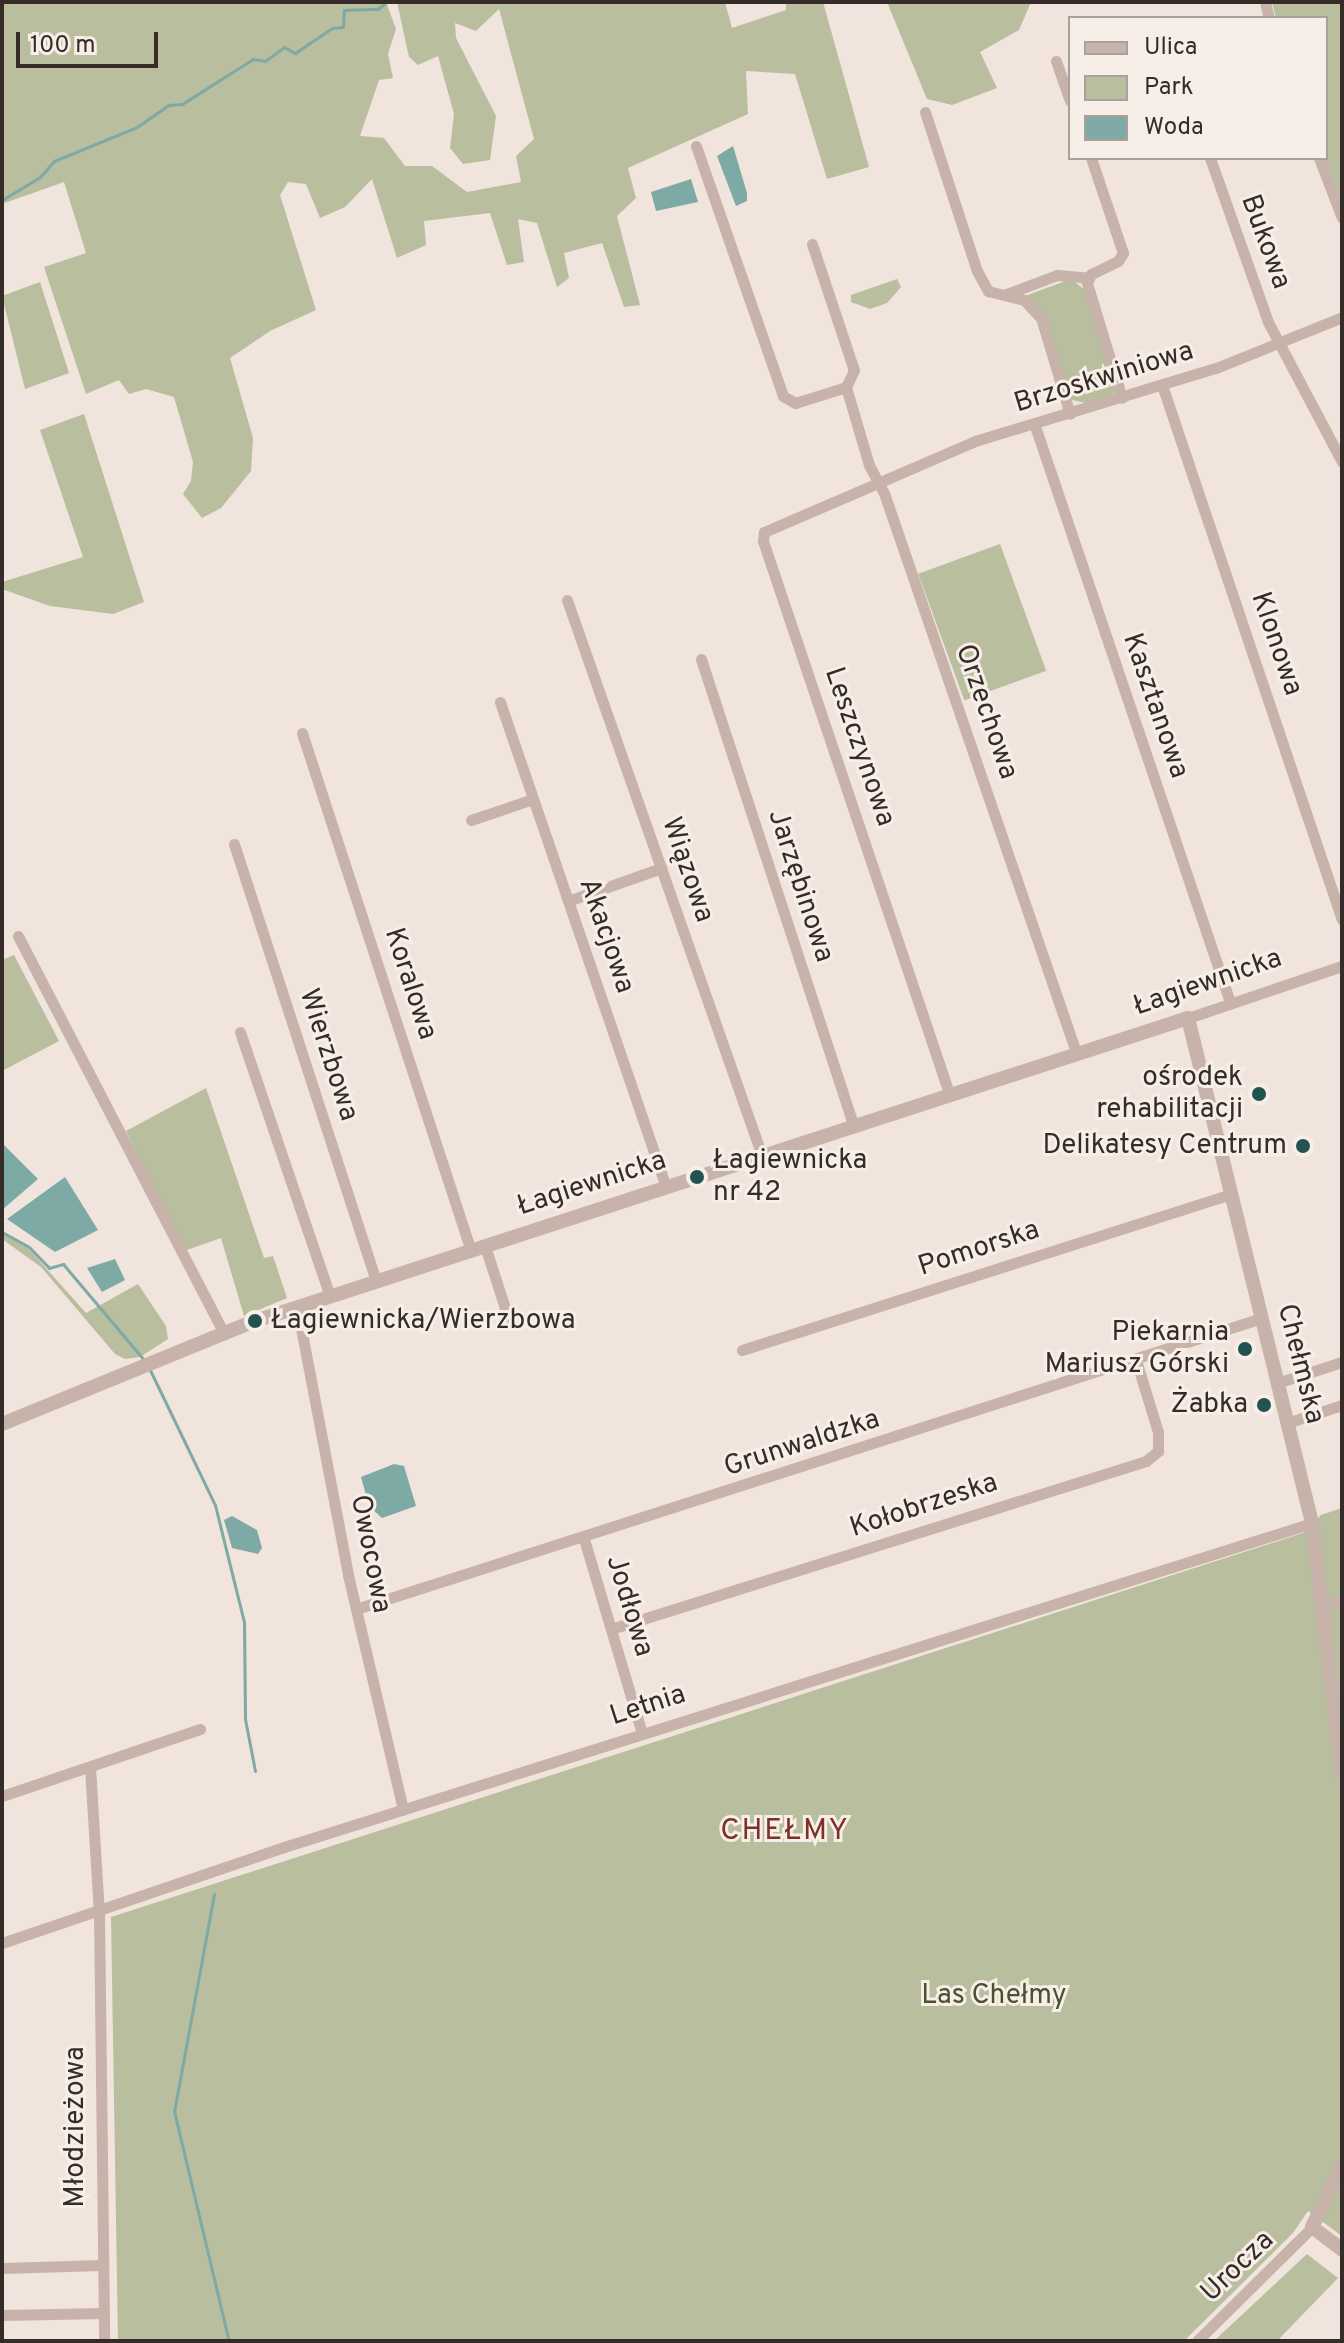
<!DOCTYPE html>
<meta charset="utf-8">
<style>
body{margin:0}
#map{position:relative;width:1344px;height:2343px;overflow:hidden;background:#f0e4dc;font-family:Overpass,sans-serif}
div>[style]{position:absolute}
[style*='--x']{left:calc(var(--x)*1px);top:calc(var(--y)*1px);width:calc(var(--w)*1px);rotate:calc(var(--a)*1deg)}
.green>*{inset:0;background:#b8be9e;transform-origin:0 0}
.water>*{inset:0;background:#7eaaa6}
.stream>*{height:3px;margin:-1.5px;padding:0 1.5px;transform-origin:1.5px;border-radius:1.5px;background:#7eaaa6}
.minor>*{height:11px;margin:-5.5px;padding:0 5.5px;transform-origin:5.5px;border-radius:5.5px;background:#c7b3a9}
.tertiary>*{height:14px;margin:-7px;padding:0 7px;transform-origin:7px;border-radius:7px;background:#c7b3a9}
.dots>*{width:22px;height:22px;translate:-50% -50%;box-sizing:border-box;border:4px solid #f8eee8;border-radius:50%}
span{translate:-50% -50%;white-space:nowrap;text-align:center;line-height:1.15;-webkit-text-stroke:6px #f8eee8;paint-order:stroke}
.street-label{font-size:28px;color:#352b28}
.poi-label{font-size:28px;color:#352b28}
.right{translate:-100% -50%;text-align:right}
.left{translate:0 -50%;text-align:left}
.park-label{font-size:28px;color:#49512e}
.neighbourhood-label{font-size:30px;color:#7d3028;letter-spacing:2px}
.frame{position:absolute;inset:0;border:4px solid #352b28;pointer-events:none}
.legend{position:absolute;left:1068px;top:16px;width:260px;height:144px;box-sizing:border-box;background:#f8eee8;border:2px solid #aaa09b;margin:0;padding:10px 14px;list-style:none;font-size:24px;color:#352b28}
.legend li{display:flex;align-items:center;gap:16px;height:40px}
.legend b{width:40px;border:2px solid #aaa09b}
.scale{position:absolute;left:16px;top:32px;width:142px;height:36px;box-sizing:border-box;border:4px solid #352b28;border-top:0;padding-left:10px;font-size:24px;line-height:28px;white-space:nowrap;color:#352b28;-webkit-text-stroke:6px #f8eee8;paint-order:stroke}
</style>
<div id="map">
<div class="green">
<i style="clip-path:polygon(2px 2px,386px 2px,396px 29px,388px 54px,393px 78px,379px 80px,360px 136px,384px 138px,405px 166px,432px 166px,467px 192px,521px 182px,516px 156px,534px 139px,499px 9px,476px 31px,455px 23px,456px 38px,496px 116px,490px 160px,463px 164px,450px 148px,454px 114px,438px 56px,418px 65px,409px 57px,397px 2px,725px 2px,732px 28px,786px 10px,786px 2px,823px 2px,869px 167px,827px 179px,795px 74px,746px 71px,748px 114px,628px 168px,636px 198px,617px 216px,640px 305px,624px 307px,602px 243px,564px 253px,569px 278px,557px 287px,537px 223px,518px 219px,524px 262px,507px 265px,490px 213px,424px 221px,426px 245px,397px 258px,372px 179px,345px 207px,320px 218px,306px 184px,288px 182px,280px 195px,316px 310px,270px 331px,230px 358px,253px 438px,251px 471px,221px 508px,202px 518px,183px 494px,191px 481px,193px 462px,174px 397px,146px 389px,129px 394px,119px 380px,86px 394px,44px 267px,86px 253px,64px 182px,2px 204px)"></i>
<i style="clip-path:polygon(887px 2px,1031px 2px,1019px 30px,980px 52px,997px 88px,952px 105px,927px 99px)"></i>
<i style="clip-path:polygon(1272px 2px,1342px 2px,1342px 202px,1325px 158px,1326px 18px,1276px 18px)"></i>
<i style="clip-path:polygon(897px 279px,901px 287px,887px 303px,870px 309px,851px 302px,851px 295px)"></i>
<i style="clip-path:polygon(1071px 279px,1085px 290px,1115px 393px,1090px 404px,1068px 399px,1040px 310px,1025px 296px)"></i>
<i style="clip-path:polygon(40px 282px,69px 373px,25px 389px,2px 296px)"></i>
<i style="clip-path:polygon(84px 414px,144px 602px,113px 614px,50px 606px,2px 589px,2px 582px,83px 557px,40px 430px)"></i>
<i style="left:1000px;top:544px;width:135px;height:87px;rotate:70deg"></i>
<i style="clip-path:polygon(14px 955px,59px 1041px,2px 1071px,2px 960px)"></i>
<i style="clip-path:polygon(206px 1088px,264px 1258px,273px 1256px,287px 1298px,244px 1316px,221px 1238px,184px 1251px,126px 1131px)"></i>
<i style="clip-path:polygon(2px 1231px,28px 1248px,86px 1313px,138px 1284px,166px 1326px,168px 1339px,140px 1357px,125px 1359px,115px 1354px,41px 1267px,2px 1239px)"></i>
<i style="clip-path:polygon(1342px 1508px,1342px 2236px,1308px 2211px,1293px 2233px,1184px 2341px,118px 2341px,111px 1917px,1303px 1533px,1321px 1515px)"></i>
<i style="clip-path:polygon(1307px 2254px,1338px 2278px,1277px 2341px,1214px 2341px)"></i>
</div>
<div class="water">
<i style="clip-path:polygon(733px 146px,747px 193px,747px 201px,736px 206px,717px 156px)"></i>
<i style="clip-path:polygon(691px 179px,698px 202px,656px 211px,651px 192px)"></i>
<i style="clip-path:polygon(2px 1143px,38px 1179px,2px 1210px)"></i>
<i style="clip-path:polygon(65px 1177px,98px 1230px,55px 1252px,7px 1219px)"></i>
<i style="clip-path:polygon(115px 1259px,125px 1280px,102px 1292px,87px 1268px)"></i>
<i style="clip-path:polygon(394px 1464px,404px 1466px,416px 1506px,382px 1518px,369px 1506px,361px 1477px)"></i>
<i style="clip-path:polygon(232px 1516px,257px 1530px,262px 1548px,258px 1554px,232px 1548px,224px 1520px)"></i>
</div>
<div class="stream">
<i style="--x:2;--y:200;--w:44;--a:-31.2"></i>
<i style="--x:40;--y:177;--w:21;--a:-49"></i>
<i style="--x:54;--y:161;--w:90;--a:-22.3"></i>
<i style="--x:137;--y:127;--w:38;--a:-35"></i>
<i style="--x:168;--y:105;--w:14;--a:-4"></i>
<i style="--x:182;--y:104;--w:84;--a:-32.4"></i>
<i style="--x:253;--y:59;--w:12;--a:9"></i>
<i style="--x:265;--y:61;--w:24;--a:-36"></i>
<i style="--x:284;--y:47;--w:13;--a:29"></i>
<i style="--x:295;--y:53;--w:45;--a:-34"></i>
<i style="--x:332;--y:28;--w:11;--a:-5"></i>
<i style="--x:343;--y:27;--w:17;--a:-87"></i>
<i style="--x:344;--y:10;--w:34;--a:-2"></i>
<i style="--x:378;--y:9;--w:11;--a:-41"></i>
<i style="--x:2;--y:1232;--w:31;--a:29"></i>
<i style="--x:29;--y:1247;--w:29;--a:46"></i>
<i style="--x:49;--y:1268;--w:15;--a:-16"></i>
<i style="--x:63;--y:1264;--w:126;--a:49.8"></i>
<i style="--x:150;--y:1370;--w:150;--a:64.3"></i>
<i style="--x:215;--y:1505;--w:121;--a:76.1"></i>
<i style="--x:244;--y:1622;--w:97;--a:89.4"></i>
<i style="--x:245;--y:1719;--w:53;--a:79.1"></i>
<i style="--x:214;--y:1894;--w:221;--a:100.4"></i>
<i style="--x:174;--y:2111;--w:236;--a:76.6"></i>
</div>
<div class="minor">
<i style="--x:1265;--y:2;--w:16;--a:76"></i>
<i style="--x:1056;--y:61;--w:42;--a:70.7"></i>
<i style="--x:925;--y:112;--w:167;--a:71.9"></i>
<i style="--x:977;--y:271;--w:23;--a:61"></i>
<i style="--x:988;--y:291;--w:37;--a:14"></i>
<i style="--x:1024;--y:300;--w:25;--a:47"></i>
<i style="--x:1041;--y:318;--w:100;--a:73.2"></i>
<i style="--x:696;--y:146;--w:265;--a:70.8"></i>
<i style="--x:783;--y:396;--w:14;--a:30"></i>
<i style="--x:795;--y:403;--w:53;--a:-17.4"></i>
<i style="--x:1091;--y:158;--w:100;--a:71.4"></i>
<i style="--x:1123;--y:253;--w:9;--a:122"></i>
<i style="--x:1118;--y:261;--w:30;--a:154"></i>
<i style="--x:1091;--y:274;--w:10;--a:114"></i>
<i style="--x:1087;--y:283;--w:120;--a:73.1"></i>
<i style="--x:1210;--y:158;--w:174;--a:70.5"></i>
<i style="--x:1268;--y:322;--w:158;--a:62.1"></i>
<i style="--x:1319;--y:158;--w:64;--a:69"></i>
<i style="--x:812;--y:244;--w:133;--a:71.6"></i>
<i style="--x:854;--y:370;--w:19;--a:115"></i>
<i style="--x:846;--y:387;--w:81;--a:73.6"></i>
<i style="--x:869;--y:465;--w:32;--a:62"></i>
<i style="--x:884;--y:493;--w:594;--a:71.05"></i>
<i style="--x:1004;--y:295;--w:57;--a:-20.7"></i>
<i style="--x:1057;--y:275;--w:32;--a:5"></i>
<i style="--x:1162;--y:385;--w:564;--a:71.4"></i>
<i style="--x:1035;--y:426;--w:608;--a:71.3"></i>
<i style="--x:567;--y:600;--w:589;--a:70.67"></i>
<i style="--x:701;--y:659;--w:491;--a:71.9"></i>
<i style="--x:500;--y:702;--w:513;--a:71.11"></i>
<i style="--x:302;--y:733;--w:545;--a:71.93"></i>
<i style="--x:471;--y:820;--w:65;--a:-18.7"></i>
<i style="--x:234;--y:844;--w:459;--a:72"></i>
<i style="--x:568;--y:901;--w:99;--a:-19.5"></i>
<i style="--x:18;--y:936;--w:446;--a:62.6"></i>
<i style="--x:1188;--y:1018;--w:163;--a:-18.7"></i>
<i style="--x:240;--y:1032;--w:279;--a:71.2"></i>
<i style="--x:950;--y:1096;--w:586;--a:-108.62"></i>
<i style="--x:763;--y:541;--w:9;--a:-84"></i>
<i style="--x:764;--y:532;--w:230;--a:-23.3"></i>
<i style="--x:975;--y:441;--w:252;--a:-16.9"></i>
<i style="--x:1216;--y:368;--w:136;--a:-22"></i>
<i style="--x:485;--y:1246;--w:82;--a:72.2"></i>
<i style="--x:297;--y:1307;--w:273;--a:79.2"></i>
<i style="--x:348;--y:1575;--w:241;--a:76.8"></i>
<i style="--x:742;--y:1350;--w:513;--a:-17.69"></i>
<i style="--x:1277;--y:1383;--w:68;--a:-17.9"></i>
<i style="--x:1287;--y:1423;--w:58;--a:-18.1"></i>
<i style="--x:584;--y:1539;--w:202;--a:73.4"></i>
<i style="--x:1322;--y:1602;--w:20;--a:-3"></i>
<i style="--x:356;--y:1609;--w:952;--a:-17.81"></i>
<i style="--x:611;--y:1629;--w:561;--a:-17.43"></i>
<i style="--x:1146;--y:1461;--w:16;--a:-40"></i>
<i style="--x:1158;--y:1451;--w:19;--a:-90"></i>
<i style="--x:1158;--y:1432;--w:75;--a:-107"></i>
<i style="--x:90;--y:1767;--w:146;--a:86.5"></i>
<i style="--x:99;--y:1913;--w:428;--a:89.3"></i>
<i style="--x:2;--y:1796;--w:209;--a:-18.7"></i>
<i style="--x:2;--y:1943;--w:298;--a:-18.8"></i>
<i style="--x:284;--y:1847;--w:1078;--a:-17.49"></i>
<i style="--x:2;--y:2268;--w:100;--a:-1.7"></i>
<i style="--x:2;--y:2315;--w:101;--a:-1.1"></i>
<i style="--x:1197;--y:2341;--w:162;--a:-44.7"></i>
</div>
<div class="tertiary">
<i style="--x:2;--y:1424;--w:273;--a:-22.2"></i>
<i style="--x:255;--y:1321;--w:981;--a:-17.99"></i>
<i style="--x:1188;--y:1018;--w:520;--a:76.2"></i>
<i style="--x:1312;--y:1523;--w:254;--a:83.2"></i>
<i style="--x:1342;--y:2165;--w:69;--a:115.8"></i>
<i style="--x:1312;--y:2227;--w:38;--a:37"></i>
</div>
<div class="dots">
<i style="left:1259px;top:1094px;background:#22534f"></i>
<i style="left:1303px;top:1146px;background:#22534f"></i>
<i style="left:697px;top:1177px;background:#22534f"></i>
<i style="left:255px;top:1321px;background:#22534f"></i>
<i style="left:1245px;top:1349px;background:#22534f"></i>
<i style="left:1264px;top:1405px;background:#22534f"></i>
</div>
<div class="street-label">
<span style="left:1265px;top:242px;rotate:70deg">Bukowa</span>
<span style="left:1104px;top:378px;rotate:-17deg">Brzoskwiniowa</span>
<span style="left:1276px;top:644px;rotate:71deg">Klonowa</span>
<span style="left:1155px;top:706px;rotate:71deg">Kasztanowa</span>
<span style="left:986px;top:712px;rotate:71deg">Orzechowa</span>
<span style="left:859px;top:747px;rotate:71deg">Leszczynowa</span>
<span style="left:687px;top:870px;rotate:71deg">Wiązowa</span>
<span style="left:800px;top:886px;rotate:72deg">Jarzębinowa</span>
<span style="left:606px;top:936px;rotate:71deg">Akacjowa</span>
<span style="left:1208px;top:983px;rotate:-19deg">Łagiewnicka</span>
<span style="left:410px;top:984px;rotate:72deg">Koralowa</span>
<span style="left:328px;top:1055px;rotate:72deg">Wierzbowa</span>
<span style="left:592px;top:1184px;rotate:-18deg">Łagiewnicka</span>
<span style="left:979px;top:1249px;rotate:-18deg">Pomorska</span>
<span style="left:1300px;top:1364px;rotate:76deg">Chełmska</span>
<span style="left:802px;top:1444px;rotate:-18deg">Grunwaldzka</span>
<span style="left:924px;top:1506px;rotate:-18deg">Kołobrzeska</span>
<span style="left:370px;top:1554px;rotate:79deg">Owocowa</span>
<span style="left:629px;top:1606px;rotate:73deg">Jodłowa</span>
<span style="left:648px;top:1706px;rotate:-18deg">Letnia</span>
<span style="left:76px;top:2127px;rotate:-90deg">Młodzieżowa</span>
<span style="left:1238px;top:2267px;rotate:-44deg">Urocza</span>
</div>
<div class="poi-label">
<span class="right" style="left:1243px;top:1094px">ośrodek<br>rehabilitacji</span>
<span class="right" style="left:1287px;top:1146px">Delikatesy Centrum</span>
<span class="left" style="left:713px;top:1177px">Łagiewnicka<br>nr 42</span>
<span class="left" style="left:271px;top:1321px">Łagiewnicka/Wierzbowa</span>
<span class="right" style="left:1229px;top:1349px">Piekarnia<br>Mariusz Górski</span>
<span class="right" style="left:1248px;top:1405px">Żabka</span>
</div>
<div class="park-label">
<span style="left:994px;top:1996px">Las Chełmy</span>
</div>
<div class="neighbourhood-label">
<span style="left:785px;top:1832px">CHEŁMY</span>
</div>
<div class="frame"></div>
<ul class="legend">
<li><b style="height:10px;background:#c7b3a9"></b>Ulica</li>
<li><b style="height:22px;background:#b8be9e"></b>Park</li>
<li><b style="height:22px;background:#7eaaa6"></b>Woda</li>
</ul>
<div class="scale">100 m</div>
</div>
